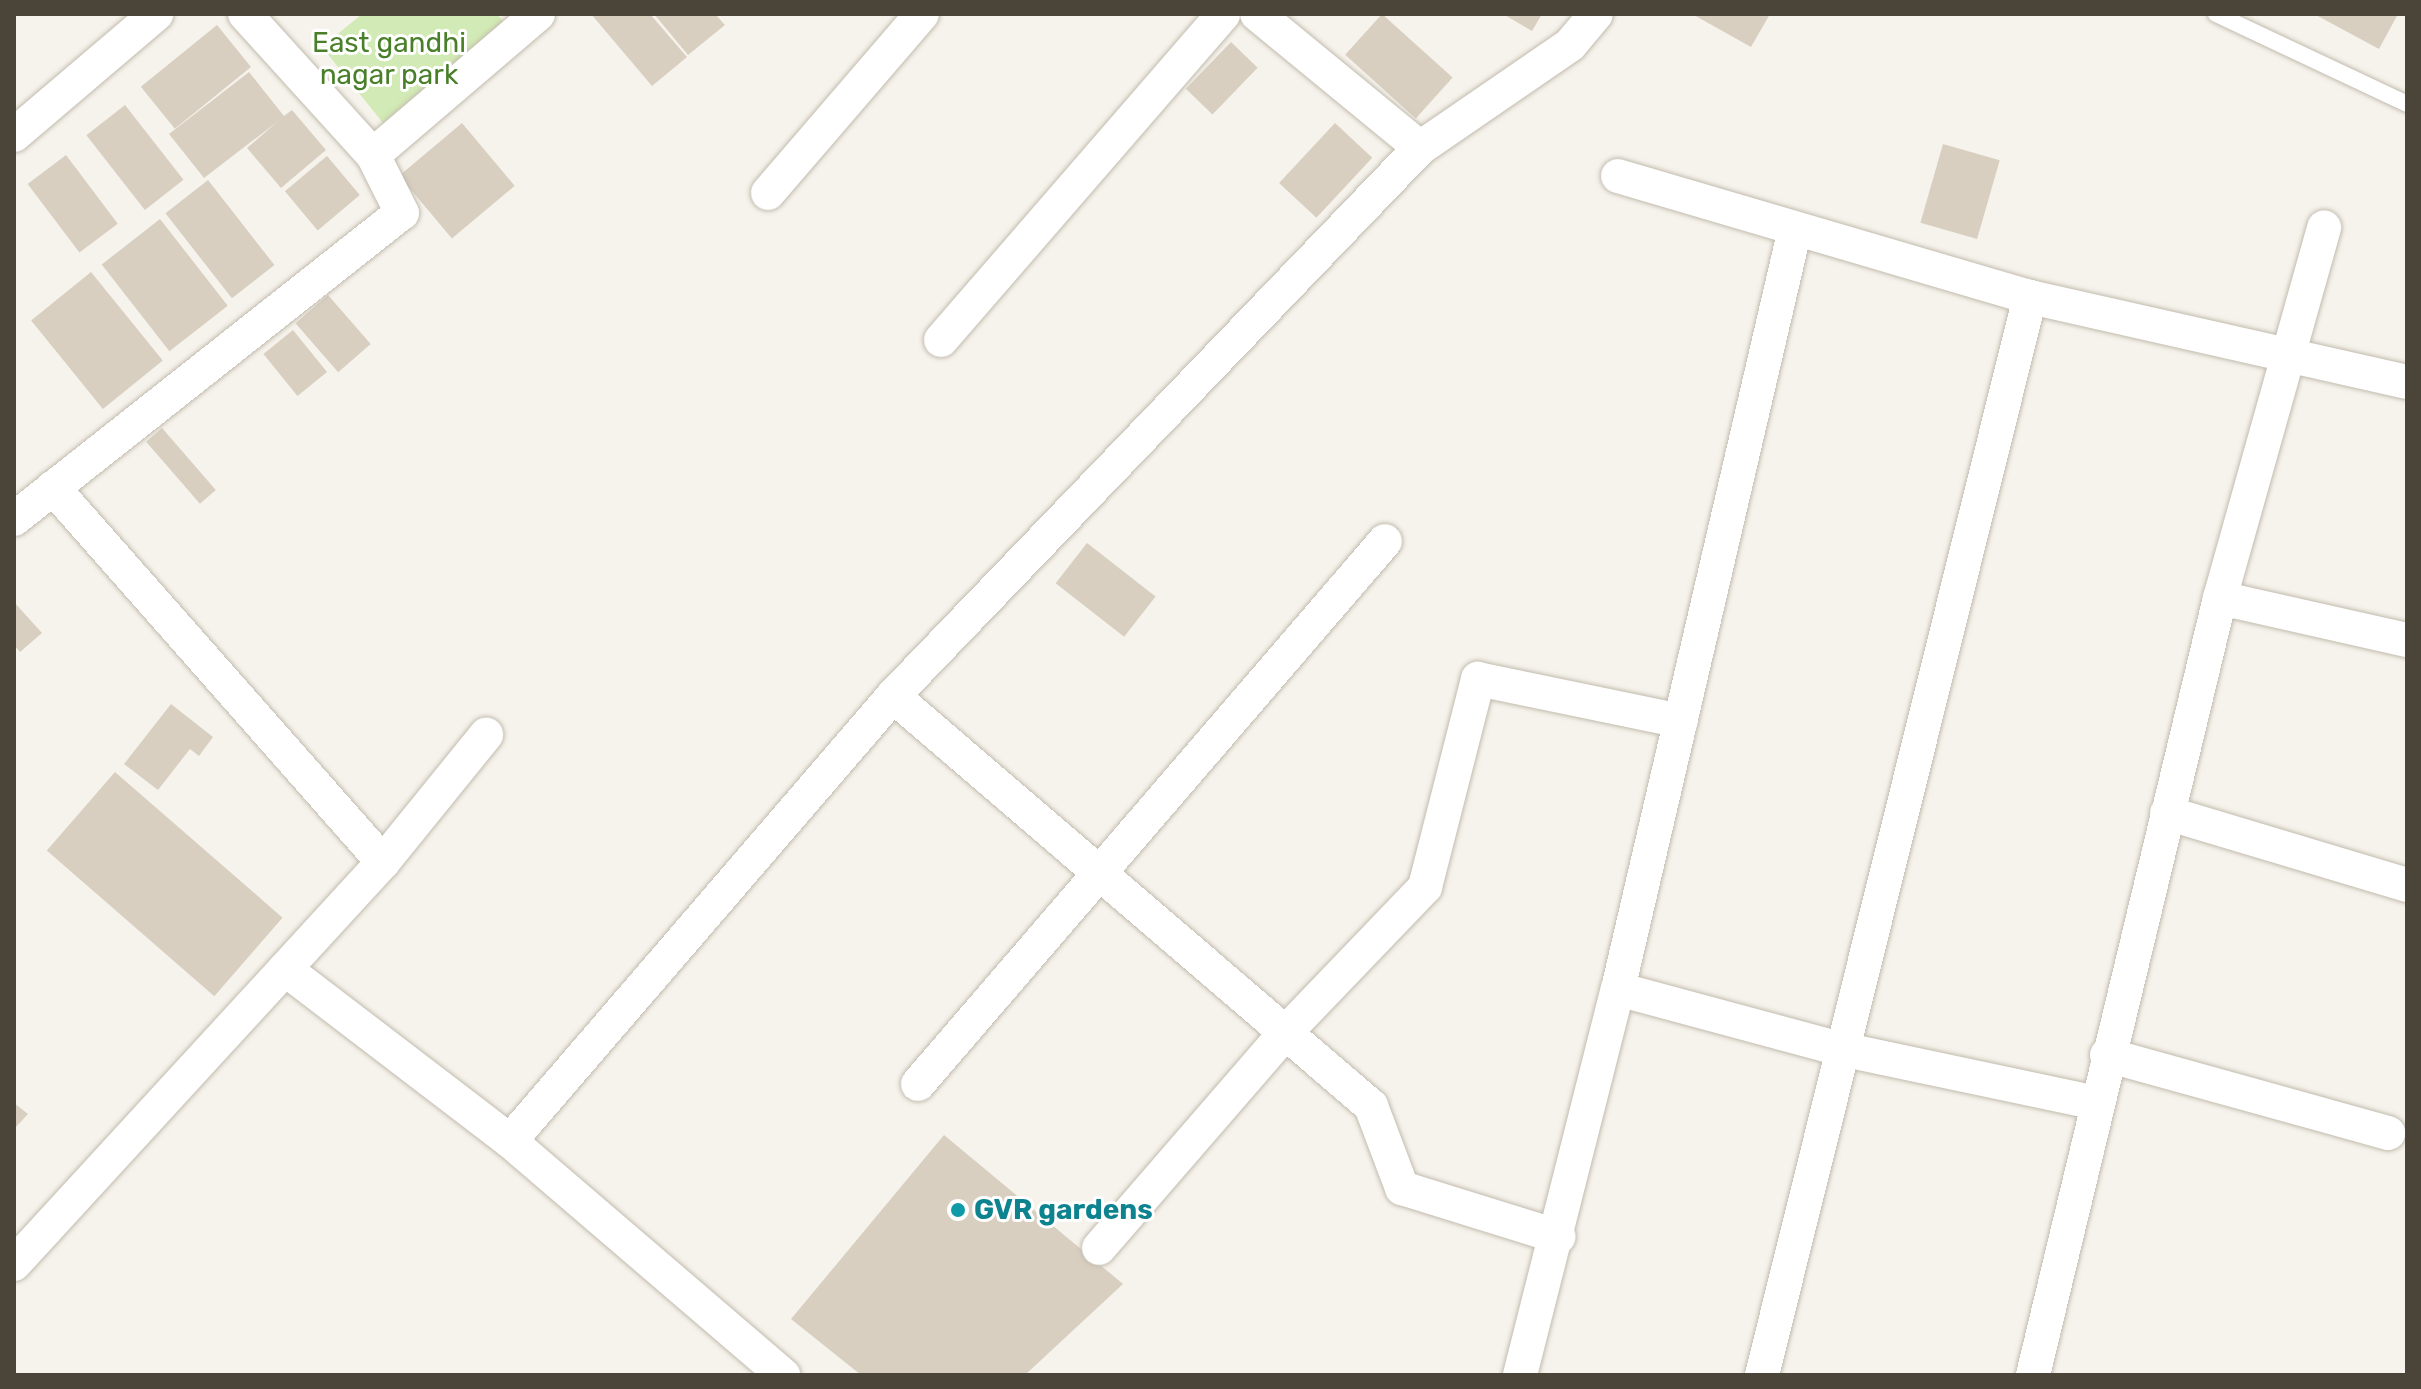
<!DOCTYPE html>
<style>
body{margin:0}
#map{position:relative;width:2421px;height:1389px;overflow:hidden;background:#f6f3ec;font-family:Rubik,sans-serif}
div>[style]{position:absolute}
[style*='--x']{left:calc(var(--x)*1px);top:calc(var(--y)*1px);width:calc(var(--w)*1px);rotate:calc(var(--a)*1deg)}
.green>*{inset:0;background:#d2eab5}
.building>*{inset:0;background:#d8cfc1;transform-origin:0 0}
.roads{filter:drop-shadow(0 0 2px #c2bbae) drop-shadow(0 0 2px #c2bbae)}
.lane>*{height:16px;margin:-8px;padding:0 8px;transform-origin:8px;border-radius:8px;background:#fff}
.street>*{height:34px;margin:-17px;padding:0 17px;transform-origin:17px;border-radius:17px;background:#fff}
.dots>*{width:22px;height:22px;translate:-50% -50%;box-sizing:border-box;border:4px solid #fff;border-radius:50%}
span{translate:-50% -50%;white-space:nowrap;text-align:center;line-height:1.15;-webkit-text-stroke:6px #fff;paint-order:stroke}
.park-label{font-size:28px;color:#4a7f2a}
.culture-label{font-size:28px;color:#0d838f;font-weight:700}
.left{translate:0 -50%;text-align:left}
.frame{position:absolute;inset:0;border:16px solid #4b4439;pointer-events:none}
</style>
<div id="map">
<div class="green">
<i style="clip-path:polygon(362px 14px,497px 14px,503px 21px,383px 123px,322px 47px)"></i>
</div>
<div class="building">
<i style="clip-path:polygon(591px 14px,650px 14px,687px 57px,652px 86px)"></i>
<i style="clip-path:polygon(654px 14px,715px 14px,725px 25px,688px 55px)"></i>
<i style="left:1382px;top:14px;width:95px;height:55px;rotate:42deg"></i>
<i style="clip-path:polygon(1503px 14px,1542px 14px,1532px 31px)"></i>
<i style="clip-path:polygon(1692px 14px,1770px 14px,1751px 47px)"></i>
<i style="clip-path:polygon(2314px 14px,2398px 14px,2379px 49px)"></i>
<i style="left:217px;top:25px;width:54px;height:98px;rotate:51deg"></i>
<i style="left:1231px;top:42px;width:37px;height:65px;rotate:44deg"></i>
<i style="clip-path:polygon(249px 72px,284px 116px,292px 110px,326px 150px,281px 188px,247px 148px,277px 122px,204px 178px,169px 134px)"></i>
<i style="left:125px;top:105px;width:95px;height:49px;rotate:52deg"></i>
<i style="left:462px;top:123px;width:82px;height:82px;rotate:50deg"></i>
<i style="left:1335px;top:123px;width:51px;height:82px;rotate:43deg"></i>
<i style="left:1943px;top:144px;width:59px;height:82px;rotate:16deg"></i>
<i style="left:66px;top:155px;width:86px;height:48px;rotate:53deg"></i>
<i style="left:327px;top:156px;width:51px;height:55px;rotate:50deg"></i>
<i style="left:208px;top:180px;width:108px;height:54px;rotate:52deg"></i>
<i style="left:160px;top:219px;width:110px;height:74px;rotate:52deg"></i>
<i style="left:91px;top:272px;width:114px;height:77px;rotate:51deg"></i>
<i style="left:328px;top:295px;width:65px;height:43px;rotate:49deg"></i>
<i style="left:293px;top:330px;width:54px;height:38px;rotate:51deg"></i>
<i style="left:162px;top:428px;width:82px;height:21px;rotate:49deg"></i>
<i style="left:1087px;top:543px;width:87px;height:51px;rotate:38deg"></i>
<i style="clip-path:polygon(14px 602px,42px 633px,20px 652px,14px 645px)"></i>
<i style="clip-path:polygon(171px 704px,213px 737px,199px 756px,190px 749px,158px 790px,124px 764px)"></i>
<i style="left:115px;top:772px;width:222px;height:104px;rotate:41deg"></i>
<i style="clip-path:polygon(14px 1103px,28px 1114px,14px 1129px)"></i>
<i style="clip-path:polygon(944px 1135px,1123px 1284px,1025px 1375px,861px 1375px,791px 1319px)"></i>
</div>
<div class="roads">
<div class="lane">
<i style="--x:2216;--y:14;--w:211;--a:25.2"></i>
</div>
<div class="street">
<i style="--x:245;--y:14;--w:190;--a:47.8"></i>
<i style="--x:1257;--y:14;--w:211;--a:39.4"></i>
<i style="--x:14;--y:135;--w:187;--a:-40.4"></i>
<i style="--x:1618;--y:176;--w:429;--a:16.4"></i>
<i style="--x:2030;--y:297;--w:386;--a:12.7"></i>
<i style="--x:768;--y:193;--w:236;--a:-49.3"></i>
<i style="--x:941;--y:340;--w:431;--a:-49.1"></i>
<i style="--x:14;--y:519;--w:494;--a:-38.3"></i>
<i style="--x:402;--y:213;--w:65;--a:-116.6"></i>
<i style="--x:373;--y:155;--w:217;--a:-40.5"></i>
<i style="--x:2220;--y:598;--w:192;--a:12.7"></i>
<i style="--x:893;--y:696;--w:630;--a:40.62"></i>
<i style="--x:1371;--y:1106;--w:88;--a:69.3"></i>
<i style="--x:1402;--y:1188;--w:164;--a:17.3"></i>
<i style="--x:2167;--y:813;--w:251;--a:16.7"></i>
<i style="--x:383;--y:862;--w:164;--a:-51"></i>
<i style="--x:285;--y:969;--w:283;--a:37.4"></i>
<i style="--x:510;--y:1141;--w:360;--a:40.6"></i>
<i style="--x:1618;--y:989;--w:231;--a:15.1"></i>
<i style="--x:1841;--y:1049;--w:262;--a:11.9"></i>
<i style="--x:2107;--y:1055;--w:292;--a:15.5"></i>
<i style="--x:918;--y:1084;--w:716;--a:-49.3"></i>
<i style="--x:510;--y:1141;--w:587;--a:-49.28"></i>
<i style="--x:893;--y:696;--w:760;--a:-46.12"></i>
<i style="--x:1420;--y:148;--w:182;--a:-34.5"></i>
<i style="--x:1570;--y:45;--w:40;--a:-50"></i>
<i style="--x:1099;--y:1248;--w:286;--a:-49.1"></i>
<i style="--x:1286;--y:1032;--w:201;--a:-46.2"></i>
<i style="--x:1425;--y:887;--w:215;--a:-75.7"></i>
<i style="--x:1478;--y:679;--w:207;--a:11.7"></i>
<i style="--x:14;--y:1264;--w:546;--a:-47.45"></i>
<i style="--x:383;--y:862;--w:499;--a:-131.4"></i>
<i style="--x:1520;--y:1375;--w:398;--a:-75.8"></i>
<i style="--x:1618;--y:989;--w:780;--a:-76.89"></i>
<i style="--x:1762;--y:1375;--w:1111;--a:-76.04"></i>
<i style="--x:2033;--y:1375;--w:799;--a:-76.47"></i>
<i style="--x:2220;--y:598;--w:385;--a:-74.3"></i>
</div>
</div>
<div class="dots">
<i style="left:958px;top:1210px;background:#0f9aa8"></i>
</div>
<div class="park-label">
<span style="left:389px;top:59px">East gandhi<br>nagar park</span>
</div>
<div class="culture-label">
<span class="left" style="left:974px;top:1210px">GVR gardens</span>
</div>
<div class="frame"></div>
</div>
